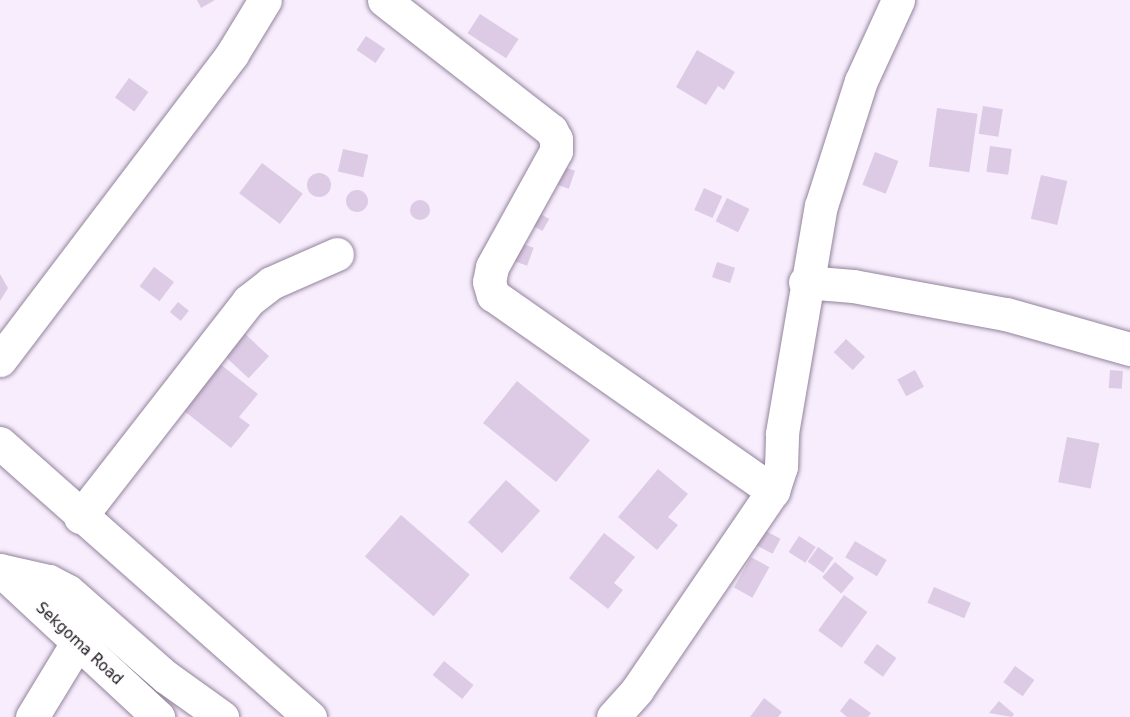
<!DOCTYPE html>
<style>
body{margin:0}
#map{position:relative;width:1130px;height:717px;overflow:hidden;background:#f7edfd;font-family:"DejaVu Sans",sans-serif}
div>[style]{position:absolute}
[style*='--x']{left:calc(var(--x)*1px);top:calc(var(--y)*1px);width:calc(var(--w)*1px);rotate:calc(var(--a)*1deg)}
.building>*{inset:0;background:#ddcbe6;transform-origin:0 0}
.round{border-radius:50%}
.roads{filter:drop-shadow(0 0 2px #93839b) drop-shadow(0 0 2px #93839b)}
.minor>*{height:33px;margin:-16.5px;padding:0 16.5px;transform-origin:16.5px;border-radius:16.5px;background:#fff}
.trunk>*{height:33px;margin:-16.5px;padding:0 16.5px;transform-origin:16.5px;border-radius:16.5px;background:#fff}
span{translate:-50% -50%;white-space:nowrap;text-align:center;line-height:1.15;-webkit-text-stroke:5px #fefefe;paint-order:stroke}
.street-label{font-size:15px;color:#1c161f}
</style>
<div id="map">
<div class="building">
<i style="clip-path:polygon(197px 0,215px 0,201px 8px)"></i>
<i style="left:480px;top:14px;width:46px;height:23px;rotate:33deg"></i>
<i style="left:366px;top:36px;width:23px;height:17px;rotate:34deg"></i>
<i style="clip-path:polygon(697px 50px,735px 72px,724px 90px,718px 86px,706px 105px,676px 87px)"></i>
<i style="left:129px;top:78px;width:24px;height:24px;rotate:36deg"></i>
<i style="left:983px;top:106px;width:20px;height:28px;rotate:9deg"></i>
<i style="left:937px;top:108px;width:41px;height:59px;rotate:8deg"></i>
<i style="left:990px;top:146px;width:22px;height:26px;rotate:8deg"></i>
<i style="left:343px;top:149px;width:26px;height:23px;rotate:13deg"></i>
<i style="left:875px;top:152px;width:25px;height:35px;rotate:21deg"></i>
<i style="left:262px;top:163px;width:51px;height:38px;rotate:37deg"></i>
<i style="left:558px;top:165px;width:18px;height:19px;rotate:19deg"></i>
<i class="round" style="left:307px;top:173px;width:24px;height:24px"></i>
<i style="left:1041px;top:175px;width:27px;height:45px;rotate:13deg"></i>
<i style="left:704px;top:188px;width:20px;height:24px;rotate:24deg"></i>
<i class="round" style="left:346px;top:190px;width:22px;height:22px"></i>
<i style="left:727px;top:198px;width:25px;height:26px;rotate:26deg"></i>
<i class="round" style="left:410px;top:200px;width:20px;height:20px"></i>
<i style="left:532px;top:209px;width:20px;height:14px;rotate:30deg"></i>
<i style="left:512px;top:240px;width:23px;height:19px;rotate:20deg"></i>
<i style="left:717px;top:262px;width:19px;height:16px;rotate:18deg"></i>
<i style="left:154px;top:267px;width:25px;height:24px;rotate:37deg"></i>
<i style="clip-path:polygon(0 274px,8px 288px,0 301px)"></i>
<i style="left:178px;top:302px;width:14px;height:13px;rotate:39deg"></i>
<i style="left:242px;top:331px;width:37px;height:30px;rotate:43deg"></i>
<i style="left:846px;top:339px;width:26px;height:18px;rotate:43deg"></i>
<i style="clip-path:polygon(215px 360px,258px 394px,239px 417px,250px 425px,231px 448px,178px 406px)"></i>
<i style="left:915px;top:370px;width:19px;height:20px;rotate:62deg"></i>
<i style="left:1110px;top:370px;width:13px;height:18px;rotate:4deg"></i>
<i style="left:517px;top:381px;width:94px;height:54px;rotate:39deg"></i>
<i style="left:1067px;top:437px;width:33px;height:46px;rotate:11deg"></i>
<i style="clip-path:polygon(658px 469px,688px 494px,668px 517px,678px 525px,657px 550px,618px 517px)"></i>
<i style="left:506px;top:480px;width:46px;height:57px;rotate:42deg"></i>
<i style="left:401px;top:515px;width:91px;height:55px;rotate:41deg"></i>
<i style="left:762px;top:529px;width:21px;height:17px;rotate:28deg"></i>
<i style="clip-path:polygon(604px 533px,635px 557px,614px 583px,623px 590px,608px 609px,569px 578px)"></i>
<i style="left:799px;top:536px;width:20px;height:19px;rotate:33deg"></i>
<i style="left:855px;top:541px;width:37px;height:19px;rotate:31deg"></i>
<i style="left:818px;top:547px;width:19px;height:18px;rotate:35deg"></i>
<i style="left:751px;top:557px;width:21px;height:35px;rotate:29deg"></i>
<i style="left:835px;top:562px;width:25px;height:20px;rotate:40deg"></i>
<i style="left:934px;top:587px;width:40px;height:17px;rotate:23deg"></i>
<i style="left:844px;top:595px;width:29px;height:44px;rotate:36deg"></i>
<i style="left:877px;top:644px;width:24px;height:23px;rotate:36deg"></i>
<i style="left:444px;top:661px;width:38px;height:18px;rotate:39deg"></i>
<i style="left:1015px;top:666px;width:24px;height:20px;rotate:36deg"></i>
<i style="clip-path:polygon(764px 698px,782px 712px,778px 717px,750px 717px)"></i>
<i style="clip-path:polygon(850px 698px,871px 713px,868px 717px,847px 717px,840px 711px)"></i>
<i style="clip-path:polygon(999px 701px,1014px 714px,1012px 717px,989px 713px)"></i>
</div>
<div class="roads">
<div class="minor">
<i style="--x:384;--y:0;--w:212;--a:37.9"></i>
<i style="--x:551;--y:130;--w:10;--a:61"></i>
<i style="--x:556;--y:139;--w:12;--a:90"></i>
<i style="--x:556;--y:151;--w:132;--a:118.9"></i>
<i style="--x:492;--y:267;--w:15;--a:101"></i>
<i style="--x:489;--y:282;--w:14;--a:73"></i>
<i style="--x:493;--y:295;--w:342;--a:35"></i>
<i style="--x:805;--y:282;--w:48;--a:4.8"></i>
<i style="--x:853;--y:286;--w:156;--a:10.4"></i>
<i style="--x:1006;--y:314;--w:129;--a:15.8"></i>
<i style="--x:0;--y:360;--w:384;--a:-52.8"></i>
<i style="--x:232;--y:54;--w:63;--a:-58.6"></i>
<i style="--x:0;--y:443;--w:414;--a:41.5"></i>
<i style="--x:80;--y:517;--w:274;--a:-52.1"></i>
<i style="--x:248;--y:301;--w:29;--a:-38"></i>
<i style="--x:271;--y:283;--w:72;--a:-23.7"></i>
<i style="--x:0;--y:570;--w:50;--a:12.7"></i>
<i style="--x:49;--y:581;--w:21;--a:28"></i>
<i style="--x:68;--y:591;--w:130;--a:41.3"></i>
<i style="--x:166;--y:677;--w:69;--a:35.5"></i>
<i style="--x:32;--y:717;--w:87;--a:-58.7"></i>
<i style="--x:613;--y:717;--w:36;--a:-48"></i>
<i style="--x:637;--y:690;--w:241;--a:-55.7"></i>
<i style="--x:773;--y:491;--w:25;--a:-72"></i>
<i style="--x:781;--y:467;--w:34;--a:-88"></i>
<i style="--x:782;--y:433;--w:230;--a:-80.3"></i>
<i style="--x:821;--y:206;--w:131;--a:-72.3"></i>
<i style="--x:861;--y:81;--w:89;--a:-65.4"></i>
</div>
<div class="trunk">
<i style="--x:0;--y:570;--w:216;--a:42.9"></i>
</div>
</div>
<div class="street-label">
<span style="left:79px;top:644px;rotate:43deg">Sekgoma Road</span>
</div>
</div>
